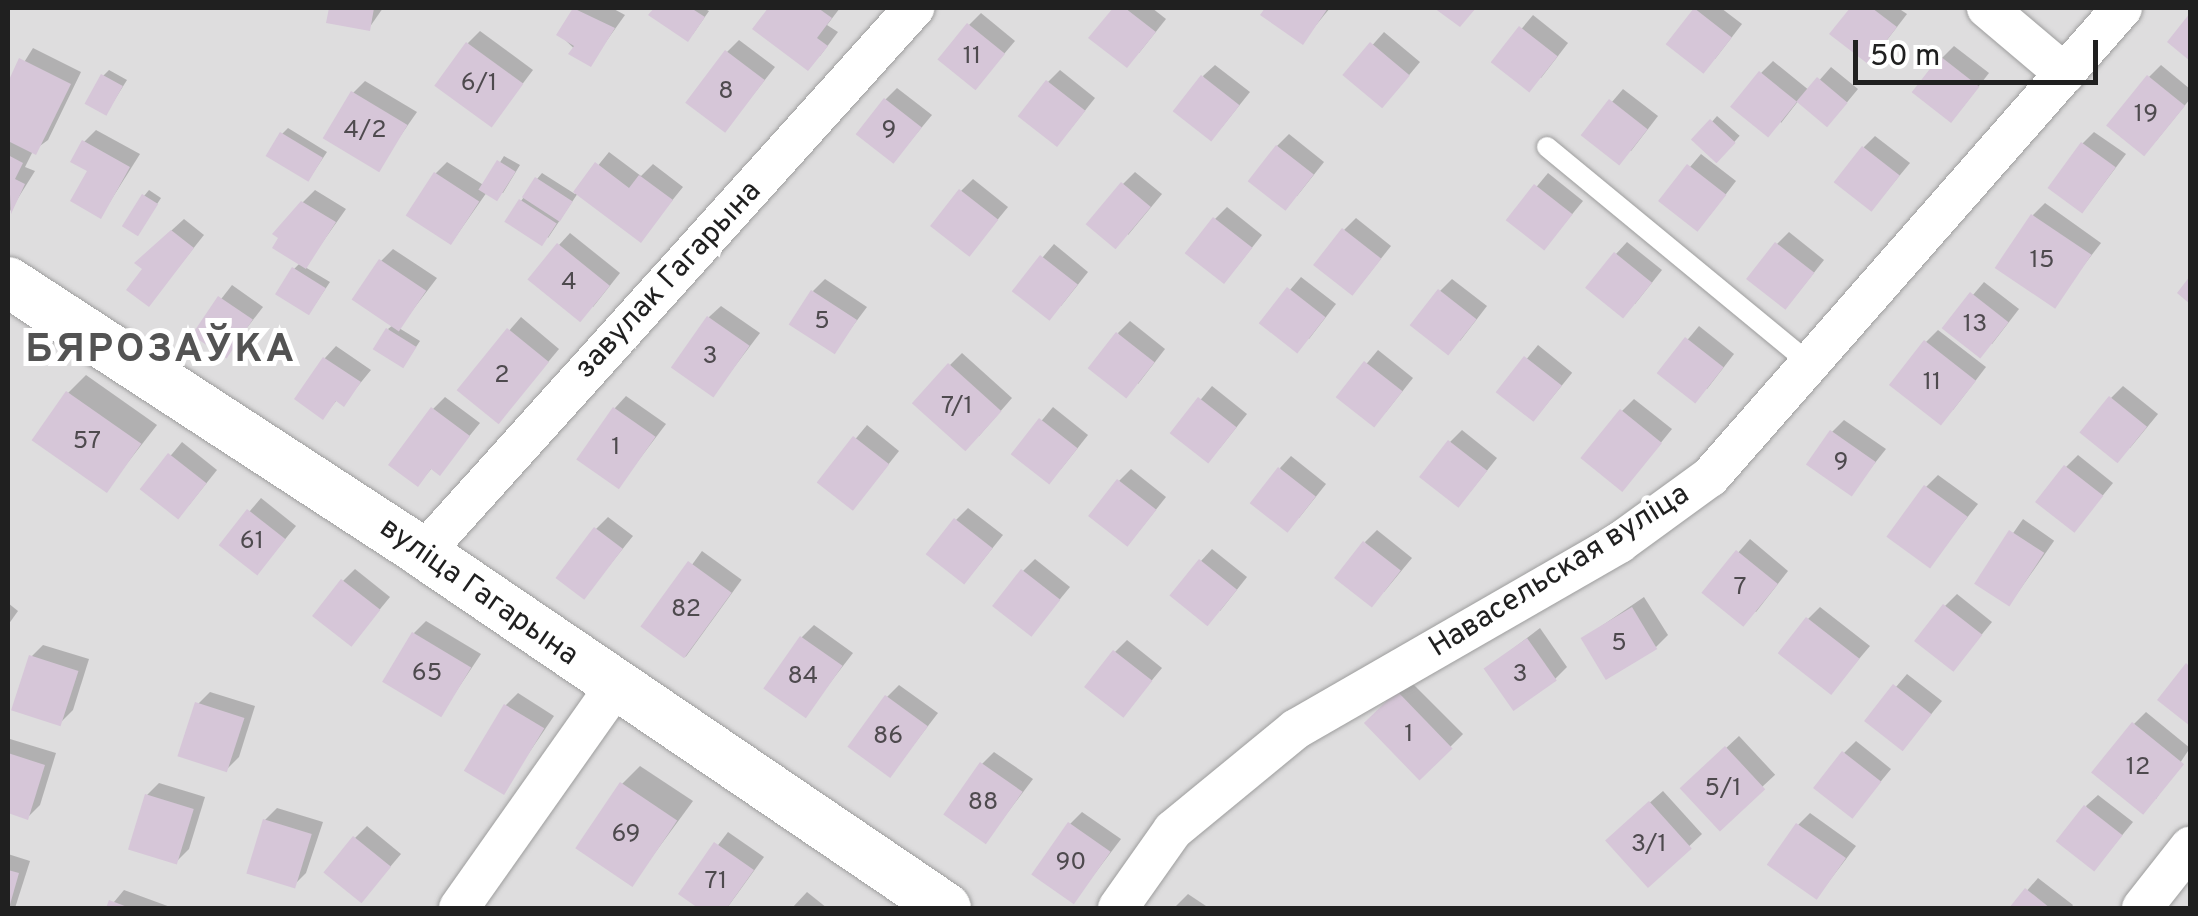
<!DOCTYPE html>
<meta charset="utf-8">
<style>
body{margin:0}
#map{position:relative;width:2198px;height:916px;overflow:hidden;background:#f1e6f0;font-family:Overpass,sans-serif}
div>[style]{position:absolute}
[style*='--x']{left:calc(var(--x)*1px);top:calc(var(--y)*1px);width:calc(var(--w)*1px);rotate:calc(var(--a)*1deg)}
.residential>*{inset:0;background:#deddde;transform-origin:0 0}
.shadow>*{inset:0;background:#0003;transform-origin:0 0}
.building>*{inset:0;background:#d6c6d8;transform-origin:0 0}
.roads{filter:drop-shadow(0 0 2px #9d9d9d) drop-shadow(0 0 2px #9d9d9d)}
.service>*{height:20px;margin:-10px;padding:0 10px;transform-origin:10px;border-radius:10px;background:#fff}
.minor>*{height:40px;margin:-20px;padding:0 20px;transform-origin:20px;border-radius:20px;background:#fff}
.tertiary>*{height:50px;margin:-25px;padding:0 25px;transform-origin:25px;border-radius:25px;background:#fff}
span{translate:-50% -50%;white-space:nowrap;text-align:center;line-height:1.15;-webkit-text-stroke:10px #fff;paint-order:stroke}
.number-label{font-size:25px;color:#4e4a4e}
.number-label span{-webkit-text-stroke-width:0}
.street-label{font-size:30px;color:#202020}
.district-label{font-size:40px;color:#535353;font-weight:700;letter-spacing:2.5px}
.frame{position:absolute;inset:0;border:10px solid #202020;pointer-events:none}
.scale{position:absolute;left:1853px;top:40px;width:245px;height:45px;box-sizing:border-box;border:5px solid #202020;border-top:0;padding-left:12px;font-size:30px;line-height:35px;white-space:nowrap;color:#202020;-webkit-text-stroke:8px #fff;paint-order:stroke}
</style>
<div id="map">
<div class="residential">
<i style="left:8px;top:8px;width:2182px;height:900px"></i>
</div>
<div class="shadow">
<i style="clip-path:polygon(332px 8px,383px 8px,369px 28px,329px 21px)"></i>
<i style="clip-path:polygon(576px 8px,612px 8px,625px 15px,590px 64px,559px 34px)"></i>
<i style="clip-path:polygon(657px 8px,703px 8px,709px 11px,693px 34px,652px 14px)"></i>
<i style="clip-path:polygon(771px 8px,840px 8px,827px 25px,838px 32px,820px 56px,756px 29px)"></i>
<i style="clip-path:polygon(1116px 8px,1152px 8px,1166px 19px,1139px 53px,1092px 38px)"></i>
<i style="clip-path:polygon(1268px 8px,1330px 8px,1303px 41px,1264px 14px)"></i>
<i style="clip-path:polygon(1697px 8px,1721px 8px,1742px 24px,1715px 59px,1668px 43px)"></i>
<i style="clip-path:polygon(1853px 8px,1898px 8px,1907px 14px,1880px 49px,1833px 33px)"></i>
<i style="clip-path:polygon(981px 13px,1015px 41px,976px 87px,969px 25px)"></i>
<i style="clip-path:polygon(1533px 15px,1568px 43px,1541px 78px,1494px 62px)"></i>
<i style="clip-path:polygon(480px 31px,533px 70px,492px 124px,468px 43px)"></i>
<i style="clip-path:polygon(1384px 32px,1420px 62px,1395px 92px,1347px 74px)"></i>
<i style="clip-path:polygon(739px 40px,775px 67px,726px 129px,727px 52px)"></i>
<i style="clip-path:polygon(1954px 46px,1989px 73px,1962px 108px,1942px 58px)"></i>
<i style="clip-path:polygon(33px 48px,81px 72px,48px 140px,33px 151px,25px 167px,35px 171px,10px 211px,8px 88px)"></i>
<i style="clip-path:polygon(1773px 61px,1810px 91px,1831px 67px,1858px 89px,1839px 112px,1799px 100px,1781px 123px,1761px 73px)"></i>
<i style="clip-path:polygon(1215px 65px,1250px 92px,1222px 127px,1203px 76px)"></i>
<i style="clip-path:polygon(2161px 65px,2190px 89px,2190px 99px,2156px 141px,2149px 77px)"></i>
<i style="clip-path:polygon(109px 70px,127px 80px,107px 112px,103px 76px)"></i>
<i style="clip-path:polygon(1060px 70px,1095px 98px,1068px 132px,1048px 82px)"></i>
<i style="clip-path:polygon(365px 81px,417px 112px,378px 168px,353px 93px)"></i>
<i style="clip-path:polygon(897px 88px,932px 115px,893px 162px,885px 100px)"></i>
<i style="clip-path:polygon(1623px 89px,1658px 116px,1631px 151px,1584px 135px)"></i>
<i style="left:1717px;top:116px;width:30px;height:33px;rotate:41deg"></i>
<i style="clip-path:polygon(288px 128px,327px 152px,309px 179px,282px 134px)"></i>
<i style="clip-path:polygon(96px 130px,140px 154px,101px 216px,84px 142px)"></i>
<i style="clip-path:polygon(2094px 132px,2126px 154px,2084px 210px,2082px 144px)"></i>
<i style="clip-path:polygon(1289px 134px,1324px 162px,1297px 196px,1277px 146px)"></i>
<i style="clip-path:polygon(1875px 136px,1910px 163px,1871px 210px,1864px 147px)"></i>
<i style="clip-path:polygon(609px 152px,641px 176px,653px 164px,683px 187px,641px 239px,578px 193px,548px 238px,521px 201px,537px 179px,542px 173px,575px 194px)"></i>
<i style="clip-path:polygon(1701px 154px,1736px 181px,1709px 216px,1662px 200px)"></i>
<i style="clip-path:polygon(504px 156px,520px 165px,503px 193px,487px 192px,452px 242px,435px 174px,447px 162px,485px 186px)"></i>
<i style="clip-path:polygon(1135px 172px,1162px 194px,1128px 235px,1123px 184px)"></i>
<i style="clip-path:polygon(1548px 173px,1583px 201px,1555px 235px,1509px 220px)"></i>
<i style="clip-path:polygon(973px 179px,1008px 207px,980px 241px,961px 191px)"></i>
<i style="clip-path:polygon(149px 190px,161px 198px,142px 227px,144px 196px)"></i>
<i style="clip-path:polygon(315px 190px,346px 209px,305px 267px,330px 282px,314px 306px,294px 269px,300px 263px,303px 202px)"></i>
<i style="clip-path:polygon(2045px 203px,2101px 243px,2053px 305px,2033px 215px)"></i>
<i style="clip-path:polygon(1227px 207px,1262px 235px,1235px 269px,1215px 219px)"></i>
<i style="clip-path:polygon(1356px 218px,1391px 246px,1364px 280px,1344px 230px)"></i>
<i style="clip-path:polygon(184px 219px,204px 235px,149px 304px,149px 251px)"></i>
<i style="clip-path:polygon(1789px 232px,1824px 260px,1797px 294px,1777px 244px)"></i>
<i style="clip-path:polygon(570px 233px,620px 273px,593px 307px,559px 245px)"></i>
<i style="clip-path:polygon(1627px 242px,1662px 270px,1635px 304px,1616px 254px)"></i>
<i style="clip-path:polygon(1054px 244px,1088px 272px,1061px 306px,1014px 291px)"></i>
<i style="clip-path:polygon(393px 249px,437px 278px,399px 328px,420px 341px,408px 359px,388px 329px,393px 325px,381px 261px)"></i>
<i style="clip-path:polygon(1301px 277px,1336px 304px,1309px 339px,1262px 323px)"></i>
<i style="clip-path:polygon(825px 279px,867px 307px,834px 351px,813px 291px)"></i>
<i style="clip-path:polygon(1452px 279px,1487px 306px,1460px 341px,1440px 291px)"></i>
<i style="clip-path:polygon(1984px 282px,2019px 309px,1992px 344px,1945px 328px)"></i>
<i style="clip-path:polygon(232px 285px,263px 307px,229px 351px,194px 334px)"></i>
<i style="clip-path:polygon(721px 306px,760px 333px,713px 395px,709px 317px)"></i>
<i style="clip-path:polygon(521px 317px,559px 349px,509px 409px,459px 389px)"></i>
<i style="clip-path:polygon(1130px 321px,1165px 349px,1138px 384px,1118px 333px)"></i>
<i style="clip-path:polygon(1699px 326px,1734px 354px,1707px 389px,1660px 373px)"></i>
<i style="clip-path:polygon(1938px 330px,1986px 367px,1953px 410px,1926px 342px)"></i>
<i style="left:1538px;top:345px;width:44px;height:62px;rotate:39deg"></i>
<i style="clip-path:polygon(336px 346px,371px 370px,344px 403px,338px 399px,323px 416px,325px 358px)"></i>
<i style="clip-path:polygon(1378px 350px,1413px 378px,1386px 412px,1339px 397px)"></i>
<i style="clip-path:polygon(962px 353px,1012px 398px,979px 436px,950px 365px)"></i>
<i style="clip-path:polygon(86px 375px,157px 425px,107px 489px,68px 393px)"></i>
<i style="clip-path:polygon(1212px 386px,1247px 414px,1220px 448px,1173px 433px)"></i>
<i style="clip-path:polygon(2123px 386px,2158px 414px,2130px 448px,2111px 398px)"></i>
<i style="clip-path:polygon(626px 396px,666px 424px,619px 486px,615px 408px)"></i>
<i style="clip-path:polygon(445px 397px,480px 423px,440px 472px,433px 467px,418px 484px,433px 409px)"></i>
<i style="clip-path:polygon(1634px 399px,1672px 429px,1633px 477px,1622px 411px)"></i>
<i style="clip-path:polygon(1053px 407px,1088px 435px,1061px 469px,1014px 454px)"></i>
<i style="clip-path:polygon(1844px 420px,1886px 449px,1851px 493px,1832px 432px)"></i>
<i style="clip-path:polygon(867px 425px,899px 451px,864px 495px,820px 482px)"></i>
<i style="clip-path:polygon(1462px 430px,1497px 458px,1470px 492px,1450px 442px)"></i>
<i style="clip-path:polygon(182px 442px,217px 470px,189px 505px,143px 489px)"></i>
<i style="clip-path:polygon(2078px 455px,2113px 483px,2085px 517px,2066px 467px)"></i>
<i style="clip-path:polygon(1291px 456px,1326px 484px,1299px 518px,1280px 468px)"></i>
<i style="clip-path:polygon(1131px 469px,1166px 497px,1139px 531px,1119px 481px)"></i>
<i style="clip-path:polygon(1938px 475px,1978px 504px,1929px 565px,1926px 487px)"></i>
<i style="clip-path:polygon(261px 498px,296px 526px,268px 560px,221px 545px)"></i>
<i style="clip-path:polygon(968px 508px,1003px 535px,975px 570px,956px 520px)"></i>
<i style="clip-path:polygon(608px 517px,633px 536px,584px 597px,596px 529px)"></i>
<i style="left:2023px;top:519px;width:38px;height:77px;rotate:35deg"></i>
<i style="clip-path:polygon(1377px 530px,1412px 558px,1384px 592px,1365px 542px)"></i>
<i style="clip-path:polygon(1750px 539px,1788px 571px,1756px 612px,1704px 592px)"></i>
<i style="clip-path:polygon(1212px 549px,1247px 577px,1220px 611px,1201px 561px)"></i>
<i style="left:702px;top:551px;width:49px;height:95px;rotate:36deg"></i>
<i style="clip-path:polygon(1035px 559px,1070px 587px,1042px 621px,1023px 571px)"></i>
<i style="clip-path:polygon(355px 569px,390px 597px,362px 631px,343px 581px)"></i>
<i style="clip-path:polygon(1957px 594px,1992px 622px,1964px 656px,1945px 606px)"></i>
<i style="clip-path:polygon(1644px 597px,1668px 635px,1656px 647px,1584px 638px)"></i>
<i style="clip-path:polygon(8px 603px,18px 611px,8px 625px)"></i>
<i style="clip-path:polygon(1820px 607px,1870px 646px,1831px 692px,1808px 619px)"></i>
<i style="clip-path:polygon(426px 621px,481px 654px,441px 714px,414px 633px)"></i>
<i style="clip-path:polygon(814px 625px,853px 653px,806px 714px,802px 637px)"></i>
<i style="clip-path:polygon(1540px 628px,1567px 667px,1555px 679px,1486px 669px)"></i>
<i style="clip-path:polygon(1127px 640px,1162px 668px,1134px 702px,1115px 652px)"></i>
<i style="clip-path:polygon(43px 645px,89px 659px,73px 710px,61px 722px,31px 657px)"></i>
<i style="clip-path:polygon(1907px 674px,1942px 701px,1914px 735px,1868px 720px)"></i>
<i style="left:1410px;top:681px;width:75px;height:59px;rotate:45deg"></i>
<i style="clip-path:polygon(899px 685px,938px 713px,891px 774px,887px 697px)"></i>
<i style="clip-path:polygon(210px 692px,255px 706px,239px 757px,227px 769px,198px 704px)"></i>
<i style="clip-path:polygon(518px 693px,554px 716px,503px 791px,506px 705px)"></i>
<i style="clip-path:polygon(2146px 712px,2190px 748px,2156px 799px,2134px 724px)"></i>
<i style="left:1739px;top:736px;width:53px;height:77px;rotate:47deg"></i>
<i style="clip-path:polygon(10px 739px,56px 753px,40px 805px,28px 817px,8px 811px)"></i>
<i style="clip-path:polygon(1856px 741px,1891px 769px,1863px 803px,1844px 753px)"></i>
<i style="clip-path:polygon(994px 752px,1033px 779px,986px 841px,982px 764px)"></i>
<i style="clip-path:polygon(640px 766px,693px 801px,632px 884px,622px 784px)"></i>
<i style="clip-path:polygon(159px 783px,205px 797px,189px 849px,177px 861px,147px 795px)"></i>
<i style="clip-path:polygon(1663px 791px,1702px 834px,1648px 885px,1620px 829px)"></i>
<i style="clip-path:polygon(2098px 795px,2133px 822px,2105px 856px,2086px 806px)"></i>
<i style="clip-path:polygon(277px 808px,323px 822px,306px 873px,294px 885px,265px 820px)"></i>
<i style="clip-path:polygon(1082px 812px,1121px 839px,1074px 901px,1070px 824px)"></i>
<i style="clip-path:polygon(1810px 813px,1856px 846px,1817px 897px,1798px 825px)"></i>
<i style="clip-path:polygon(367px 826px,401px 854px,362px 900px,355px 838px)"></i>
<i style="clip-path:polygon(728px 832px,764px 857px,727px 908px,703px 908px,681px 894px)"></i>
<i style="clip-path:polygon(8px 854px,30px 861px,15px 908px,8px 908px)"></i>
<i style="clip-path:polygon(2038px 878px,2073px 905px,2071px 908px,2012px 908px)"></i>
<i style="clip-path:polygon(124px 890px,173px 908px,109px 908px)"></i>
<i style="clip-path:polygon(807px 892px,827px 908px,792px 908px)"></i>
<i style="clip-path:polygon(1188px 894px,1209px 908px,1174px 908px)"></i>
</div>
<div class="building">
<i style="clip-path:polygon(329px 8px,374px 8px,370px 31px,326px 23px)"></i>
<i style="clip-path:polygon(573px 8px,615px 28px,591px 67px,568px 54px,574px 46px,556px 35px)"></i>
<i style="clip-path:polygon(654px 8px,691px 8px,705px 17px,688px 42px,648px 15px)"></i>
<i style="clip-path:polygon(768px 8px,818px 8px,832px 18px,817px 38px,828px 46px,808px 71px,752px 29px)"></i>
<i style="clip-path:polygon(1113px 8px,1125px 8px,1156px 32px,1127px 68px,1088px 38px)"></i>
<i style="clip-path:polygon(1265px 8px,1328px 8px,1303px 45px,1260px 15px)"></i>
<i style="clip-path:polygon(1434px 8px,1476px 8px,1460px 27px)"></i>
<i style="left:1694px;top:8px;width:48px;height:46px;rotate:38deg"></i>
<i style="clip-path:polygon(1850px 8px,1872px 8px,1897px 27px,1868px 64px,1829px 34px)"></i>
<i style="clip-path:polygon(2190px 13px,2190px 61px,2167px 42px)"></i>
<i style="left:967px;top:23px;width:49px;height:47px;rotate:39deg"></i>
<i style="left:1519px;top:26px;width:49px;height:46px;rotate:38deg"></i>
<i style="left:466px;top:42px;width:71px;height:54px;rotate:36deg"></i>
<i style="left:1370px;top:42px;width:52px;height:43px;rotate:40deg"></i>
<i style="left:725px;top:50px;width:50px;height:66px;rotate:37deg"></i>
<i style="left:1940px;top:56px;width:50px;height:46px;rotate:38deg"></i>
<i style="clip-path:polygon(19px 58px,71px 84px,36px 155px,8px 141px,8px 82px)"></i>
<i style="left:1759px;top:71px;width:49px;height:46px;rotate:39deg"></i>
<i style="left:101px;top:74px;width:25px;height:34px;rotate:29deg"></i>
<i style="left:1201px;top:75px;width:49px;height:46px;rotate:38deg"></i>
<i style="left:2147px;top:75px;width:49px;height:65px;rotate:39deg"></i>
<i style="left:1817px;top:77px;width:40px;height:32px;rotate:40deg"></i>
<i style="left:1046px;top:80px;width:50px;height:46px;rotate:38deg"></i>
<i style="left:351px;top:91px;width:66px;height:55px;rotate:31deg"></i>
<i style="left:884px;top:98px;width:48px;height:46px;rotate:38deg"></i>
<i style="left:1609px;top:99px;width:49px;height:46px;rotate:38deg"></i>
<i style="left:1710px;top:119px;width:35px;height:28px;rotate:43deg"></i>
<i style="left:280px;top:132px;width:50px;height:28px;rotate:31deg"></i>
<i style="clip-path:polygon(82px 140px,130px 167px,101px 219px,70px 201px,87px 171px,70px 162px)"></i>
<i style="left:2081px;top:142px;width:43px;height:57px;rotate:36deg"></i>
<i style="left:1276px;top:145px;width:48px;height:46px;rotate:38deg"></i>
<i style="left:1862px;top:146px;width:48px;height:46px;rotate:38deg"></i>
<i style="clip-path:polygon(8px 155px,23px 163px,15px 179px,25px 184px,11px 214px)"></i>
<i style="left:497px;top:160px;width:22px;height:35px;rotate:32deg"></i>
<i style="clip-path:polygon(595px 162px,629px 188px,639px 175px,673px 200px,641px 243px,573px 192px)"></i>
<i style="left:1687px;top:164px;width:50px;height:47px;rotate:38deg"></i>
<i style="left:434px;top:172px;width:54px;height:52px;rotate:33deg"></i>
<i style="left:535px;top:177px;width:45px;height:24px;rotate:33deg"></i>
<i style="left:1121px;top:182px;width:39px;height:55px;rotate:40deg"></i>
<i style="left:1534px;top:184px;width:49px;height:46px;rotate:38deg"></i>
<i style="left:959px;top:189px;width:50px;height:47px;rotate:38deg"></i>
<i style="left:142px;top:194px;width:19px;height:38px;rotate:32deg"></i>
<i style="left:519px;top:199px;width:45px;height:27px;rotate:33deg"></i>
<i style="clip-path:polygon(301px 201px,336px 222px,306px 269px,272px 248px,278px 238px,272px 234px)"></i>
<i style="left:2031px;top:214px;width:73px;height:65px;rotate:34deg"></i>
<i style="left:1213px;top:217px;width:50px;height:46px;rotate:38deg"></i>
<i style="left:1342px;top:228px;width:50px;height:47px;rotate:38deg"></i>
<i style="clip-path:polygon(171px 230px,194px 248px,149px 307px,126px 290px,142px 269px,134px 263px)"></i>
<i style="left:1775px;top:242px;width:50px;height:47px;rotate:38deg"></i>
<i style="left:557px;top:243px;width:68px;height:47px;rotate:39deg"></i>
<i style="left:1614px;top:252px;width:49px;height:46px;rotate:39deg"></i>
<i style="left:1040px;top:255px;width:48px;height:46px;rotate:38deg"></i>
<i style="left:379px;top:259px;width:57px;height:49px;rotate:34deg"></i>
<i style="left:292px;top:267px;width:40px;height:32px;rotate:32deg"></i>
<i style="clip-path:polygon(2190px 276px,2190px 304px,2177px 293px)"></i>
<i style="left:1287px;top:287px;width:49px;height:46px;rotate:38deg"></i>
<i style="left:1438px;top:289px;width:49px;height:46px;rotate:38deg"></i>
<i style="left:811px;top:290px;width:55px;height:41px;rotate:33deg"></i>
<i style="left:1970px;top:292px;width:49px;height:46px;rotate:38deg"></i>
<i style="left:218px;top:296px;width:42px;height:47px;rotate:34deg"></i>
<i style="left:707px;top:316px;width:52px;height:63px;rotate:35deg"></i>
<i style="left:386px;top:328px;width:36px;height:25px;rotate:32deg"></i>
<i style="left:507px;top:328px;width:54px;height:80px;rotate:39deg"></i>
<i style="left:1116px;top:332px;width:49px;height:46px;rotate:38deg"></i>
<i style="left:1685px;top:337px;width:49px;height:46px;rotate:38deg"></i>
<i style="left:1924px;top:340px;width:66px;height:57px;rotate:38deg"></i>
<i style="left:1524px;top:356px;width:48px;height:46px;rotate:38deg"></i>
<i style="clip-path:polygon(323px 357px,361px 382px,344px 407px,336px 401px,323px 420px,294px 399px)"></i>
<i style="left:1364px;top:361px;width:49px;height:46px;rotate:38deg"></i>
<i style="left:948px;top:363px;width:72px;height:54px;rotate:42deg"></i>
<i style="left:66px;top:391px;width:92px;height:60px;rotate:35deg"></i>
<i style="left:2109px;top:396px;width:49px;height:47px;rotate:39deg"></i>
<i style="left:1198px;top:397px;width:49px;height:46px;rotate:38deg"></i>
<i style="clip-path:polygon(431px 407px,470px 436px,440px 476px,431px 469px,418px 487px,388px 465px)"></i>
<i style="left:613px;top:407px;width:52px;height:64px;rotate:35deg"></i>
<i style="left:1620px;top:409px;width:54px;height:63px;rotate:39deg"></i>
<i style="left:1039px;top:418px;width:49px;height:46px;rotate:38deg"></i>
<i style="left:1830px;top:430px;width:56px;height:42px;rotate:35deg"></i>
<i style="left:853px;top:436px;width:46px;height:59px;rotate:38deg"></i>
<i style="left:1448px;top:440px;width:50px;height:47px;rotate:38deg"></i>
<i style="left:168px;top:453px;width:49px;height:46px;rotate:38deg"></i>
<i style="left:2064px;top:465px;width:50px;height:47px;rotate:38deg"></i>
<i style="left:1278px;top:467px;width:48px;height:46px;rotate:38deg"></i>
<i style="left:1117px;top:479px;width:50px;height:47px;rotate:38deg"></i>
<i style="left:1924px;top:485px;width:54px;height:64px;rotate:36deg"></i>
<i style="left:247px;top:509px;width:49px;height:46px;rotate:38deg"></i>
<i style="left:954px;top:518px;width:49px;height:46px;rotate:38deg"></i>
<i style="left:594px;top:527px;width:36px;height:64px;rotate:37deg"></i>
<i style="left:2009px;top:530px;width:42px;height:64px;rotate:33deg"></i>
<i style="left:1363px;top:541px;width:48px;height:47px;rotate:38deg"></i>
<i style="left:1736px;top:550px;width:54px;height:55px;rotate:39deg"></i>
<i style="left:1199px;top:559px;width:49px;height:47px;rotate:39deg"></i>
<i style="left:688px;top:561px;width:54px;height:81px;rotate:36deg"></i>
<i style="left:1021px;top:569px;width:50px;height:47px;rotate:38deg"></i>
<i style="left:341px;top:579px;width:50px;height:47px;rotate:38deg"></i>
<i style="left:1943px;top:604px;width:50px;height:47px;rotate:38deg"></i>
<i style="left:1632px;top:607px;width:49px;height:60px;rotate:59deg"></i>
<i style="left:1806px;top:617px;width:68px;height:46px;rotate:38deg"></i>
<i style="left:412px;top:632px;width:69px;height:58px;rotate:31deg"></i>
<i style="left:800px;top:636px;width:52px;height:64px;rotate:35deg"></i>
<i style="left:1527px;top:638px;width:52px;height:53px;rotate:55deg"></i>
<i style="left:1113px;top:650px;width:50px;height:47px;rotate:38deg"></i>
<i style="left:29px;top:655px;width:52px;height:58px;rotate:18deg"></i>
<i style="clip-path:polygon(2186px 663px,2190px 667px,2190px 726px,2157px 700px)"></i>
<i style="left:1893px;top:684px;width:49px;height:47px;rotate:38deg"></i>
<i style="left:1397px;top:691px;width:80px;height:46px;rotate:46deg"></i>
<i style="left:885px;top:695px;width:53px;height:64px;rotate:36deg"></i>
<i style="left:195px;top:702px;width:52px;height:57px;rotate:18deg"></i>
<i style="left:504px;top:704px;width:47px;height:78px;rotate:31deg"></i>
<i style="left:2132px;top:722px;width:67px;height:65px;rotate:39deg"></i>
<i style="left:1725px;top:746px;width:59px;height:62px;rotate:47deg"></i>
<i style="left:1842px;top:751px;width:50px;height:47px;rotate:38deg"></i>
<i style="clip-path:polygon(8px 753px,45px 765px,28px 820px,8px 813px)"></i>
<i style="left:980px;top:762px;width:52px;height:64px;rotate:35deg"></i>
<i style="left:620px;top:782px;width:69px;height:80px;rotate:34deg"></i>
<i style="left:145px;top:794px;width:51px;height:58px;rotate:17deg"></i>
<i style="left:1649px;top:801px;width:64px;height:59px;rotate:48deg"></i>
<i style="left:2084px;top:805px;width:49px;height:46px;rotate:38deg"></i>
<i style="left:263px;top:819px;width:51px;height:57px;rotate:17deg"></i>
<i style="left:1068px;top:822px;width:52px;height:64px;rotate:35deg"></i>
<i style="left:1796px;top:823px;width:61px;height:51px;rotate:35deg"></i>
<i style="left:353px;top:836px;width:49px;height:47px;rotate:39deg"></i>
<i style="clip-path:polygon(714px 842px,754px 870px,727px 908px,698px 908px,678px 894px)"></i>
<i style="clip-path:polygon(8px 870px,19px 873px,9px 908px,8px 908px)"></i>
<i style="clip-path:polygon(2025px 888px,2050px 908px,2009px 908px)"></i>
<i style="clip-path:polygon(109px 900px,130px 908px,106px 908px)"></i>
</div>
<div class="roads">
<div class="service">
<i style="--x:1547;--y:147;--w:337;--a:39.5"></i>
</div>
<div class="minor">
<i style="--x:1987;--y:8;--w:102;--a:40.2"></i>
<i style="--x:423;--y:553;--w:734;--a:-47.98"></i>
<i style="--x:459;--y:908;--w:269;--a:-54.8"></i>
<i style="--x:1118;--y:908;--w:95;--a:-54.8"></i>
<i style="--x:1173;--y:830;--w:159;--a:-39.4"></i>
<i style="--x:1296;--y:729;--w:373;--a:-29.9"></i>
<i style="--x:1619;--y:543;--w:112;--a:-36"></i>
<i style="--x:1710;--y:477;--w:624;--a:-48.7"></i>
<i style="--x:2142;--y:908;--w:78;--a:-51.8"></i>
</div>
<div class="tertiary">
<i style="--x:8;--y:282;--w:496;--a:33.1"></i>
<i style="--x:423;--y:553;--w:632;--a:34.17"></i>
</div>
</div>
<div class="number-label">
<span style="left:972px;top:57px">11</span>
<span style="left:479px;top:84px">6/1</span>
<span style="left:726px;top:92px">8</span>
<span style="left:2146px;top:115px">19</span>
<span style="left:365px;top:131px">4/2</span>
<span style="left:889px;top:131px">9</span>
<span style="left:2042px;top:261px">15</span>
<span style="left:569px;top:283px">4</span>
<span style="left:822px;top:322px">5</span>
<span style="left:1975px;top:325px">13</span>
<span style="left:710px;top:357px">3</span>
<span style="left:502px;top:376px">2</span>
<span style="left:1932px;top:383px">11</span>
<span style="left:957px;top:407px">7/1</span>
<span style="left:87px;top:442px">57</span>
<span style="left:616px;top:448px">1</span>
<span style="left:1841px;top:463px">9</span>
<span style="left:252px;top:542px">61</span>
<span style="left:1740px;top:588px">7</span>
<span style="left:686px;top:610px">82</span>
<span style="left:1619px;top:644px">5</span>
<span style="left:427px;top:674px">65</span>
<span style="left:1520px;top:675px">3</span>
<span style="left:803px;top:677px">84</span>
<span style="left:1409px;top:735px">1</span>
<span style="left:888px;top:737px">86</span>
<span style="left:2138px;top:768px">12</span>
<span style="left:1723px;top:789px">5/1</span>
<span style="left:983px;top:803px">88</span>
<span style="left:626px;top:835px">69</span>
<span style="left:1649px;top:845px">3/1</span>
<span style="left:1071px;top:863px">90</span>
<span style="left:716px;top:882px">71</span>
</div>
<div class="street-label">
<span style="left:669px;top:281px;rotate:-47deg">завулак Гагарына</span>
<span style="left:1560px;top:572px;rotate:-32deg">Навасельская вуліца</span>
<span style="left:478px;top:593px;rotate:35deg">вуліца Гагарына</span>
</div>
<div class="district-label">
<span style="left:161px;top:351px">БЯРОЗАЎКА</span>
</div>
<div class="frame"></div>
<div class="scale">50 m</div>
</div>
